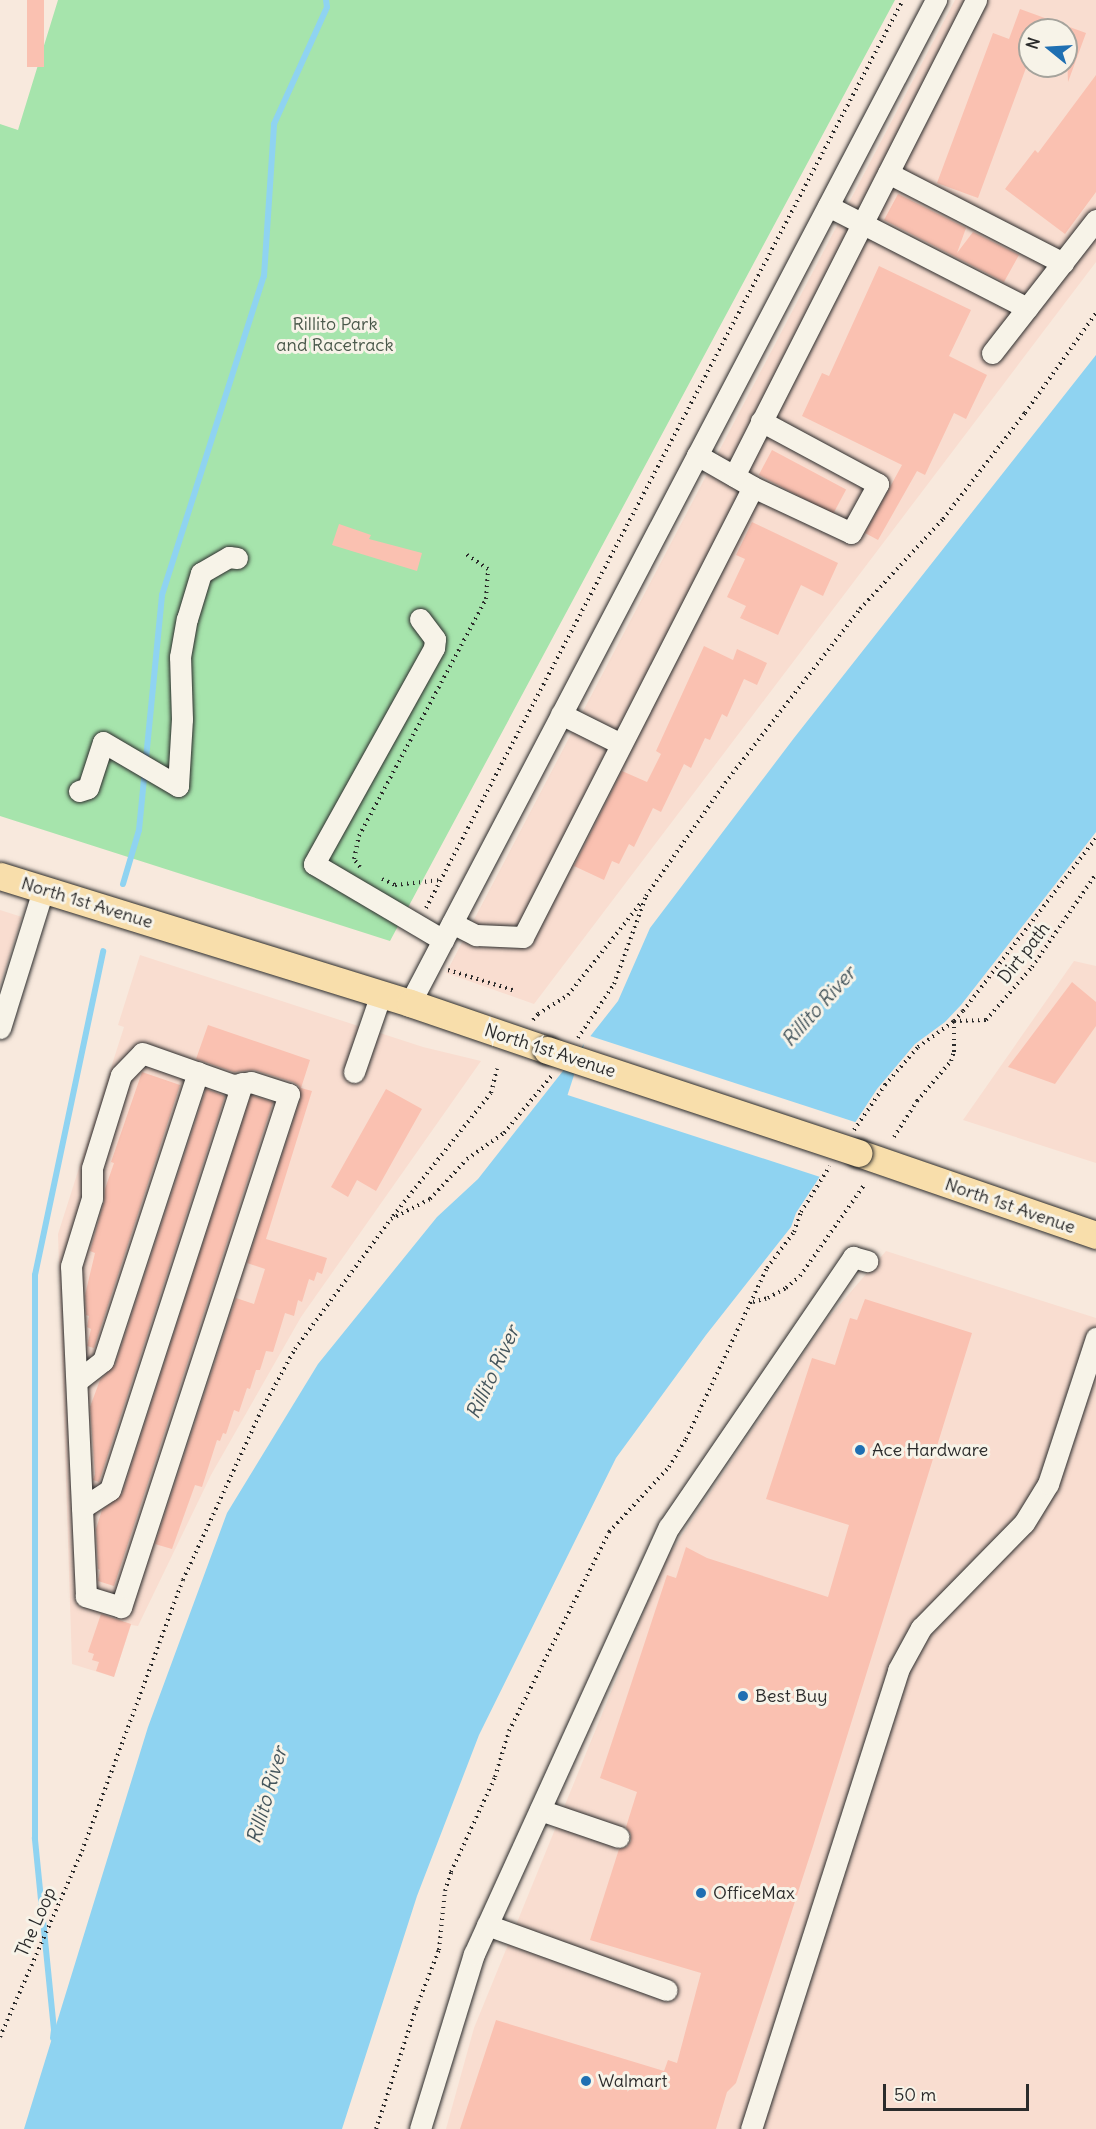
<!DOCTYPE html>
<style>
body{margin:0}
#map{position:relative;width:1096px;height:2129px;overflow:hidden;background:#f8e9dd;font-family:Delius,sans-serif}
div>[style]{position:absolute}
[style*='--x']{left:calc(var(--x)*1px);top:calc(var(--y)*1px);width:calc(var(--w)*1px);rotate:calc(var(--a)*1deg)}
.built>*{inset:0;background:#f9ddd0}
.green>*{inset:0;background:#a6e4ac}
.water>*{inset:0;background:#8fd3f1}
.pier>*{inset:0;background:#f8e9dd;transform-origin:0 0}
.stream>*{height:6px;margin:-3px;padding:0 3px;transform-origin:3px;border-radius:3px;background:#8fd3f1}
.building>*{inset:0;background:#fac1b1;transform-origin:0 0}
.path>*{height:4px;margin-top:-2px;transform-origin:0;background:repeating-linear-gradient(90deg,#2b2b2b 0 1.5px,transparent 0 6px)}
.roads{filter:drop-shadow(0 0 2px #2b2b2b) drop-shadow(0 0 2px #2b2b2b)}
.minor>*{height:21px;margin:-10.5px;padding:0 10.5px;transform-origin:10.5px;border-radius:10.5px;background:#f7f3e8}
.major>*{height:27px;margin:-13.5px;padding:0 13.5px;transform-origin:13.5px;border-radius:13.5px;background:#f8deab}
.bridges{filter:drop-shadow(0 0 2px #2b2b2b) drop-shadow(0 0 2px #2b2b2b)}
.major-bridge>*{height:27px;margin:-13.5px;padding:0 13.5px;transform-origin:13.5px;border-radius:13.5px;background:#f8deab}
.dots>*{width:16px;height:16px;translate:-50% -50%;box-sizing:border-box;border:3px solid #f7f3e8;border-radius:50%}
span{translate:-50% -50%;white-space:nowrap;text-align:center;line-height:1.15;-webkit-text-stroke:6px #f7f3e8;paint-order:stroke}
.park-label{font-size:18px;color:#4a594b}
.street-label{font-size:18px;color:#2b2b2b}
.poi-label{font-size:18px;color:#2b2b2b}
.left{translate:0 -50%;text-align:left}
.water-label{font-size:20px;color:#44555c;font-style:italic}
.north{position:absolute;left:1018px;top:18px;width:60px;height:60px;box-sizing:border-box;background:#f7f3e8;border:2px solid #a5a39c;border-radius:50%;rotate:288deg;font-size:16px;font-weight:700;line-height:24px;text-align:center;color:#2b2b2b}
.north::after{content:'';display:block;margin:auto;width:21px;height:27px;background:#1f6fb2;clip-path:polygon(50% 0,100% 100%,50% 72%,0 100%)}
.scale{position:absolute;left:883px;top:2084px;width:146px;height:27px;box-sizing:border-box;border:3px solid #2b2b2b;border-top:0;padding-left:8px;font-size:18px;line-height:21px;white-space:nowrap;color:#2b2b2b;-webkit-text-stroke:4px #f7f3e8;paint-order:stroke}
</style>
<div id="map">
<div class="built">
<i style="clip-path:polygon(evenodd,955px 0,1096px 0,1096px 262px,534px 1004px,446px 973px,955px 0,1030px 30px,1066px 30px,1066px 66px,1030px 66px,1030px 30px)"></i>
<i style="clip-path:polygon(0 910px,22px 917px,0 985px)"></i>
<i style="clip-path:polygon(140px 955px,423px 1047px,481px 1061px,301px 1317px,211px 1475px,138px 1626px,131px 1625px,114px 1677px,72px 1664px,58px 1234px,124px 1027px,118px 1025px)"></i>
<i style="clip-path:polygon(1074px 961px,1096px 966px,1096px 1163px,963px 1120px)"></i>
<i style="clip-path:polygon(886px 1251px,1096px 1318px,1096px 2129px,446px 2129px,474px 2028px,664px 1562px,823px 1324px)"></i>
</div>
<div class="green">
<i style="clip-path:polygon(58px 0,895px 0,390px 941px,0 816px,0 124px,18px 130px)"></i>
</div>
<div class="water">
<i style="clip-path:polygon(1096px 355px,1096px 832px,961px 1005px,945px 1022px,915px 1044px,877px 1089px,796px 1213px,791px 1227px,706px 1335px,616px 1458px,479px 1735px,417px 1896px,342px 2129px,24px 2129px,148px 1727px,227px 1513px,318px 1364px,437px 1217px,478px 1179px,618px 1001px,650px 928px,794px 738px)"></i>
</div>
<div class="pier">
<i style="left:587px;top:1035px;width:285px;height:63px;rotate:18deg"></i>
</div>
<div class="stream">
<i style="--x:123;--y:884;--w:56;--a:-73.5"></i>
<i style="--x:139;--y:830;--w:236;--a:-84.4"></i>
<i style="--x:162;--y:595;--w:335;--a:-72.3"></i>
<i style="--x:264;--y:276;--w:152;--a:-86.2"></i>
<i style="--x:274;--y:124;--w:128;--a:-65.6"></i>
<i style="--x:327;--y:7;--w:7;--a:-98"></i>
<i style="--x:53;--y:2038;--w:8;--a:-83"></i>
<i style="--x:54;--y:2030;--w:193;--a:-95.7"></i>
<i style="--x:35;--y:1838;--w:563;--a:-90"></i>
<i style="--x:35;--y:1275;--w:331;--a:-78.1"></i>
</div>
<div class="building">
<i style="left:27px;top:0;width:17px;height:67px"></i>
<i style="clip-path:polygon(1020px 9px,1086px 33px,1068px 82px,1066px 30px,1030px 30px,1030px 57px,978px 198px,937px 183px,993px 33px,1009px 39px)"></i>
<i style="clip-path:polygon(1096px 75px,1096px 192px,1065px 234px,1005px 189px,1035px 150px,1038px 153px)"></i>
<i style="clip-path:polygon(898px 194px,966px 228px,957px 253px,973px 232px,1019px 255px,1004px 282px,884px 220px)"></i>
<i style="clip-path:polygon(879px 266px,971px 310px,949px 356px,987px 375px,966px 419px,954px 413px,925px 475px,917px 471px,878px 540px,865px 533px,902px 465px,802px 416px,822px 373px,829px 376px)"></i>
<i style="left:772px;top:450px;width:84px;height:28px;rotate:28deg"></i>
<i style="clip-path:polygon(752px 522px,838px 563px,823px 596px,801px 585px,778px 635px,740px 618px,746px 606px,727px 597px,745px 559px,736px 555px)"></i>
<i style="clip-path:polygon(339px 524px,371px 535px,369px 539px,422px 553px,417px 571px,332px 545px)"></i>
<i style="clip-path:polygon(704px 646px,733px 660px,737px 649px,767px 663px,757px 685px,744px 679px,727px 717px,722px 714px,710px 740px,705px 738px,691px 768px,684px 764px,661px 812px,653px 808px,634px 847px,629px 844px,619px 864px,612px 861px,604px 880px,574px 866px,622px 771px,647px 782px,661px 754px,656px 751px)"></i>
<i style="clip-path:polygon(1072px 982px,1096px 1002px,1096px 1026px,1055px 1084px,1008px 1067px)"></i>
<i style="clip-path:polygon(208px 1025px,310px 1060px,301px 1088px,312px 1091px,266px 1239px,327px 1258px,322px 1274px,317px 1272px,314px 1281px,309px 1279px,302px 1302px,298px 1300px,294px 1316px,285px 1313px,273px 1352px,266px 1351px,260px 1370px,256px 1370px,250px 1389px,247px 1388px,239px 1412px,234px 1410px,226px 1434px,223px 1433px,220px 1441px,217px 1440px,202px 1487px,195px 1485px,172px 1549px,155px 1544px,236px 1298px,254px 1304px,265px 1269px,247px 1263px,301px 1097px,299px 1086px,293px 1082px,254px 1070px,234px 1072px,196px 1059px)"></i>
<i style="clip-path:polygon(142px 1072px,180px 1085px,94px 1348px,87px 1346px,91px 1329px,87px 1327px,89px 1316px,86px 1315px,85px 1295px,95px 1253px,90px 1251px,104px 1202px,105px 1189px,114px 1163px,111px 1162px)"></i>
<i style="clip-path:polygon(206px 1089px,225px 1096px,99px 1482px,93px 1480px,95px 1474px,90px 1407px,100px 1380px,115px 1365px)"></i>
<i style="clip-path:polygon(386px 1089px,422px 1109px,376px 1191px,357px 1180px,348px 1197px,331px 1187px)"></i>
<i style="clip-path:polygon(251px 1095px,273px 1102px,114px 1586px,98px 1581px,100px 1570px,98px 1569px,96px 1529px,102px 1510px,122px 1494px)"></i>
<i style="clip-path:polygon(865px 1299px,972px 1333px,813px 1846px,736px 2083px,727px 2092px,716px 2129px,460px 2129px,496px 2020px,664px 2071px,668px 2060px,677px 2063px,701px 1973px,590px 1940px,619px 1849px,627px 1847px,631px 1841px,631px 1834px,626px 1827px,637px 1792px,600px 1778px,667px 1575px,676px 1578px,686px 1547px,707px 1558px,828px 1597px,849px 1525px,766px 1499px,812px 1358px,835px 1365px,850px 1318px,857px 1320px)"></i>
<i style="clip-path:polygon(101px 1614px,131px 1624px,114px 1677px,96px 1671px,99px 1662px,92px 1660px,94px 1654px,88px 1652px)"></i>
</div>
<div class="path">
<i style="--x:360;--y:867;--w:10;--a:-127"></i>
<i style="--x:354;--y:859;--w:24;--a:-78"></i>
<i style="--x:359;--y:836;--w:269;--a:-61.8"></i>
<i style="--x:486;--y:599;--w:30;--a:-86"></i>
<i style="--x:488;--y:569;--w:27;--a:-146"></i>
<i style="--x:382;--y:879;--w:14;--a:25"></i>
<i style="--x:395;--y:885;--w:45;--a:-6.3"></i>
<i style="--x:426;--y:908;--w:1026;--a:-62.29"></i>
<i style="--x:448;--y:970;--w:71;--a:17.2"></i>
<i style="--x:533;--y:1020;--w:8;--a:-50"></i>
<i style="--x:538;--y:1014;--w:36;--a:-32"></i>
<i style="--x:568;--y:995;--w:116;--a:-51.6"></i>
<i style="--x:578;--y:1038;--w:65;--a:-56.3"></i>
<i style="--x:614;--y:984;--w:94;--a:-70"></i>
<i style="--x:646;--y:896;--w:138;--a:-55"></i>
<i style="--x:725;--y:783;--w:220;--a:-52.2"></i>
<i style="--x:860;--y:609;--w:122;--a:-47.3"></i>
<i style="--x:943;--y:519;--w:134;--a:-52.3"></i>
<i style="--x:1025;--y:413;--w:123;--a:-54.6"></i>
<i style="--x:854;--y:1130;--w:55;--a:-55.4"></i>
<i style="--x:885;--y:1085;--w:50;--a:-49"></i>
<i style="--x:918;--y:1047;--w:44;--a:-35.8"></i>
<i style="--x:954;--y:1021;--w:13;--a:-48"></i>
<i style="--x:963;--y:1011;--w:218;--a:-52.4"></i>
<i style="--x:894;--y:1137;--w:43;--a:-57.4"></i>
<i style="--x:917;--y:1101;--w:52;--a:-49.6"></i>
<i style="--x:951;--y:1061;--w:9;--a:-72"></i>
<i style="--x:954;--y:1052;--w:31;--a:-90"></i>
<i style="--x:954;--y:1021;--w:32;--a:-2"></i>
<i style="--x:986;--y:1020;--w:70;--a:-49"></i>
<i style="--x:1032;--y:967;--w:113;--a:-55.5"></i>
<i style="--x:393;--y:1216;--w:157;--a:-51.5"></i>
<i style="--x:491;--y:1093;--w:25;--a:-76"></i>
<i style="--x:753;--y:1302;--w:16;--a:-15"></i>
<i style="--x:768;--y:1298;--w:21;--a:-29"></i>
<i style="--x:786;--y:1288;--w:18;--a:-41"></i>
<i style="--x:800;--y:1276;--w:113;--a:-54.8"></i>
<i style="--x:0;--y:2037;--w:203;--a:-66.2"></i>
<i style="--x:82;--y:1851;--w:289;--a:-69.6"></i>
<i style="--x:183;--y:1580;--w:186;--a:-65.2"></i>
<i style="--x:261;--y:1411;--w:71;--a:-61.3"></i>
<i style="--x:295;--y:1349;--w:162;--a:-53.6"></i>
<i style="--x:391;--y:1219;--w:44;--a:-27.1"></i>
<i style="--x:430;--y:1199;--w:54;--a:-47.2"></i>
<i style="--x:467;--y:1159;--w:45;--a:-35.1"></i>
<i style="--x:504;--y:1133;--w:77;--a:-50.3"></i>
<i style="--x:376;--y:2129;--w:127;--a:-71.7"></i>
<i style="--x:416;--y:2008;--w:62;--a:-68.4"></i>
<i style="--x:439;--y:1950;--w:59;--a:-84.2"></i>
<i style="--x:445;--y:1891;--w:20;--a:-72"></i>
<i style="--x:451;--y:1872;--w:105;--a:-65.1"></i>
<i style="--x:495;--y:1777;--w:48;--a:-73.1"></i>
<i style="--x:509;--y:1731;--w:223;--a:-63.3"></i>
<i style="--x:609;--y:1532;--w:88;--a:-47.3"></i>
<i style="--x:669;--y:1467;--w:33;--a:-59"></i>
<i style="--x:686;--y:1439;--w:189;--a:-64.7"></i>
<i style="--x:767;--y:1268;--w:45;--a:-53.1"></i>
<i style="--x:794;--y:1232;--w:21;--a:-71"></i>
<i style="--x:801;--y:1212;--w:54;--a:-57.8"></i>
</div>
<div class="roads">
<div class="minor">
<i style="--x:888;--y:173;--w:197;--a:27.2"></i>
<i style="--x:828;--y:206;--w:224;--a:27.1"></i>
<i style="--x:992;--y:353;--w:169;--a:-52"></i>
<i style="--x:697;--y:455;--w:64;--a:29.7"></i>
<i style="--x:753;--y:487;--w:108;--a:25.1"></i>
<i style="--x:851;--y:533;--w:56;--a:-61.1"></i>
<i style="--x:878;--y:484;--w:133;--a:-151.7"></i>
<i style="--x:734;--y:476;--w:534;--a:-63.05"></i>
<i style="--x:420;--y:619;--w:25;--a:53"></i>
<i style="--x:435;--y:639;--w:9;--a:96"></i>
<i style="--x:434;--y:648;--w:247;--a:119.1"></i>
<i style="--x:314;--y:864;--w:150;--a:30.5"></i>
<i style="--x:561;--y:714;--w:67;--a:26.6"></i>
<i style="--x:79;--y:791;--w:9;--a:-18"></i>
<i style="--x:88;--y:788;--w:48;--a:-71.9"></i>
<i style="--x:103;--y:742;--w:87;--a:30.4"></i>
<i style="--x:178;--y:786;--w:67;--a:-86.6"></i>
<i style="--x:182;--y:719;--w:62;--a:-91.8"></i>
<i style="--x:180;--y:657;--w:39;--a:-80"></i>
<i style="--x:187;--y:619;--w:48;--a:-73.1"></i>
<i style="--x:201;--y:573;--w:32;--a:-30"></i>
<i style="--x:229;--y:557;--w:8;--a:7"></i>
<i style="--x:452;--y:923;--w:27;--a:27"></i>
<i style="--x:476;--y:935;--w:47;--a:2.4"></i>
<i style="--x:523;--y:937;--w:505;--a:-62.93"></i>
<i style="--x:410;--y:1003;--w:1133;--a:-62.33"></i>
<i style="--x:0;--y:1028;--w:145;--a:-72.7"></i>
<i style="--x:142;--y:1053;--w:96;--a:19.4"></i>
<i style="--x:233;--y:1085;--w:18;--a:-9"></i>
<i style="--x:251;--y:1082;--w:40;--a:18"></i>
<i style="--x:289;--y:1094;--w:540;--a:108.13"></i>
<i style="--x:121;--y:1607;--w:37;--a:-163"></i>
<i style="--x:86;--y:1596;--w:330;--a:-92.6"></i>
<i style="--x:71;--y:1266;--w:71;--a:-72.8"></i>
<i style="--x:92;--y:1198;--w:30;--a:-90"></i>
<i style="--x:92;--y:1168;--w:97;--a:-72.7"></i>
<i style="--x:121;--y:1075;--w:30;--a:-46"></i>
<i style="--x:354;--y:1072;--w:83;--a:-70.9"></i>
<i style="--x:77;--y:1381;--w:33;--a:-38"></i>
<i style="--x:103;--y:1361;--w:304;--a:-71.8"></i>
<i style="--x:82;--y:1508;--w:33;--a:-33"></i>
<i style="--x:110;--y:1490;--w:428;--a:-72"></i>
<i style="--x:540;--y:1810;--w:83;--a:18.9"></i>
<i style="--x:487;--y:1925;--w:191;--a:19.9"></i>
<i style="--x:420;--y:2129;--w:183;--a:-72.9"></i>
<i style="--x:474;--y:1954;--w:469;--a:-65.5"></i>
<i style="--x:669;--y:1527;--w:327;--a:-55.7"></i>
<i style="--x:853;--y:1257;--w:15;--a:16"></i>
<i style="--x:751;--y:2129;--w:482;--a:-72.2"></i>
<i style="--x:898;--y:1670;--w:48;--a:-61.3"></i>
<i style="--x:921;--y:1628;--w:147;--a:-45.6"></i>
<i style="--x:1024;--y:1523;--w:46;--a:-58.4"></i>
<i style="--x:1048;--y:1484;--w:154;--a:-71.8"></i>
</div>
<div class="major">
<i style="--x:0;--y:876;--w:429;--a:17.2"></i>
<i style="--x:410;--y:1003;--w:145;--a:18.9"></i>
<i style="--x:858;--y:1153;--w:252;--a:19"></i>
</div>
</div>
<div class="bridges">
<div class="major-bridge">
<i style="--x:547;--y:1050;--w:328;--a:18.3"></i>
</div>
</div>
<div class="dots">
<i style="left:860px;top:1450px;background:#1f6fb2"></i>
<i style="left:743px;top:1696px;background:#1f6fb2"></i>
<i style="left:701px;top:1893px;background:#1f6fb2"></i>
<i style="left:586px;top:2081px;background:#1f6fb2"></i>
</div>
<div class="park-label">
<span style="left:335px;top:335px">Rillito Park<br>and Racetrack</span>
</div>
<div class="street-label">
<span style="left:87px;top:903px;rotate:17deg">North 1st Avenue</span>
<span style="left:1024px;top:953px;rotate:-52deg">Dirt path</span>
<span style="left:550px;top:1051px;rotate:18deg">North 1st Avenue</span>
<span style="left:1010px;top:1206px;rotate:19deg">North 1st Avenue</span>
<span style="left:36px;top:1922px;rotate:-66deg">The Loop</span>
</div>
<div class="poi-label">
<span class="left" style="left:872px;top:1450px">Ace Hardware</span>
<span class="left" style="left:755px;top:1696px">Best Buy</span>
<span class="left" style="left:713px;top:1893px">OfficeMax</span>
<span class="left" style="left:598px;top:2081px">Walmart</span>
</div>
<div class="water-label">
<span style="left:818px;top:1006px;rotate:-48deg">Rillito River</span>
<span style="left:492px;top:1372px;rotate:-65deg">Rillito River</span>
<span style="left:266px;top:1795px;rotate:-74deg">Rillito River</span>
</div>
<div class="north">N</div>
<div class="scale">50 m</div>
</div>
